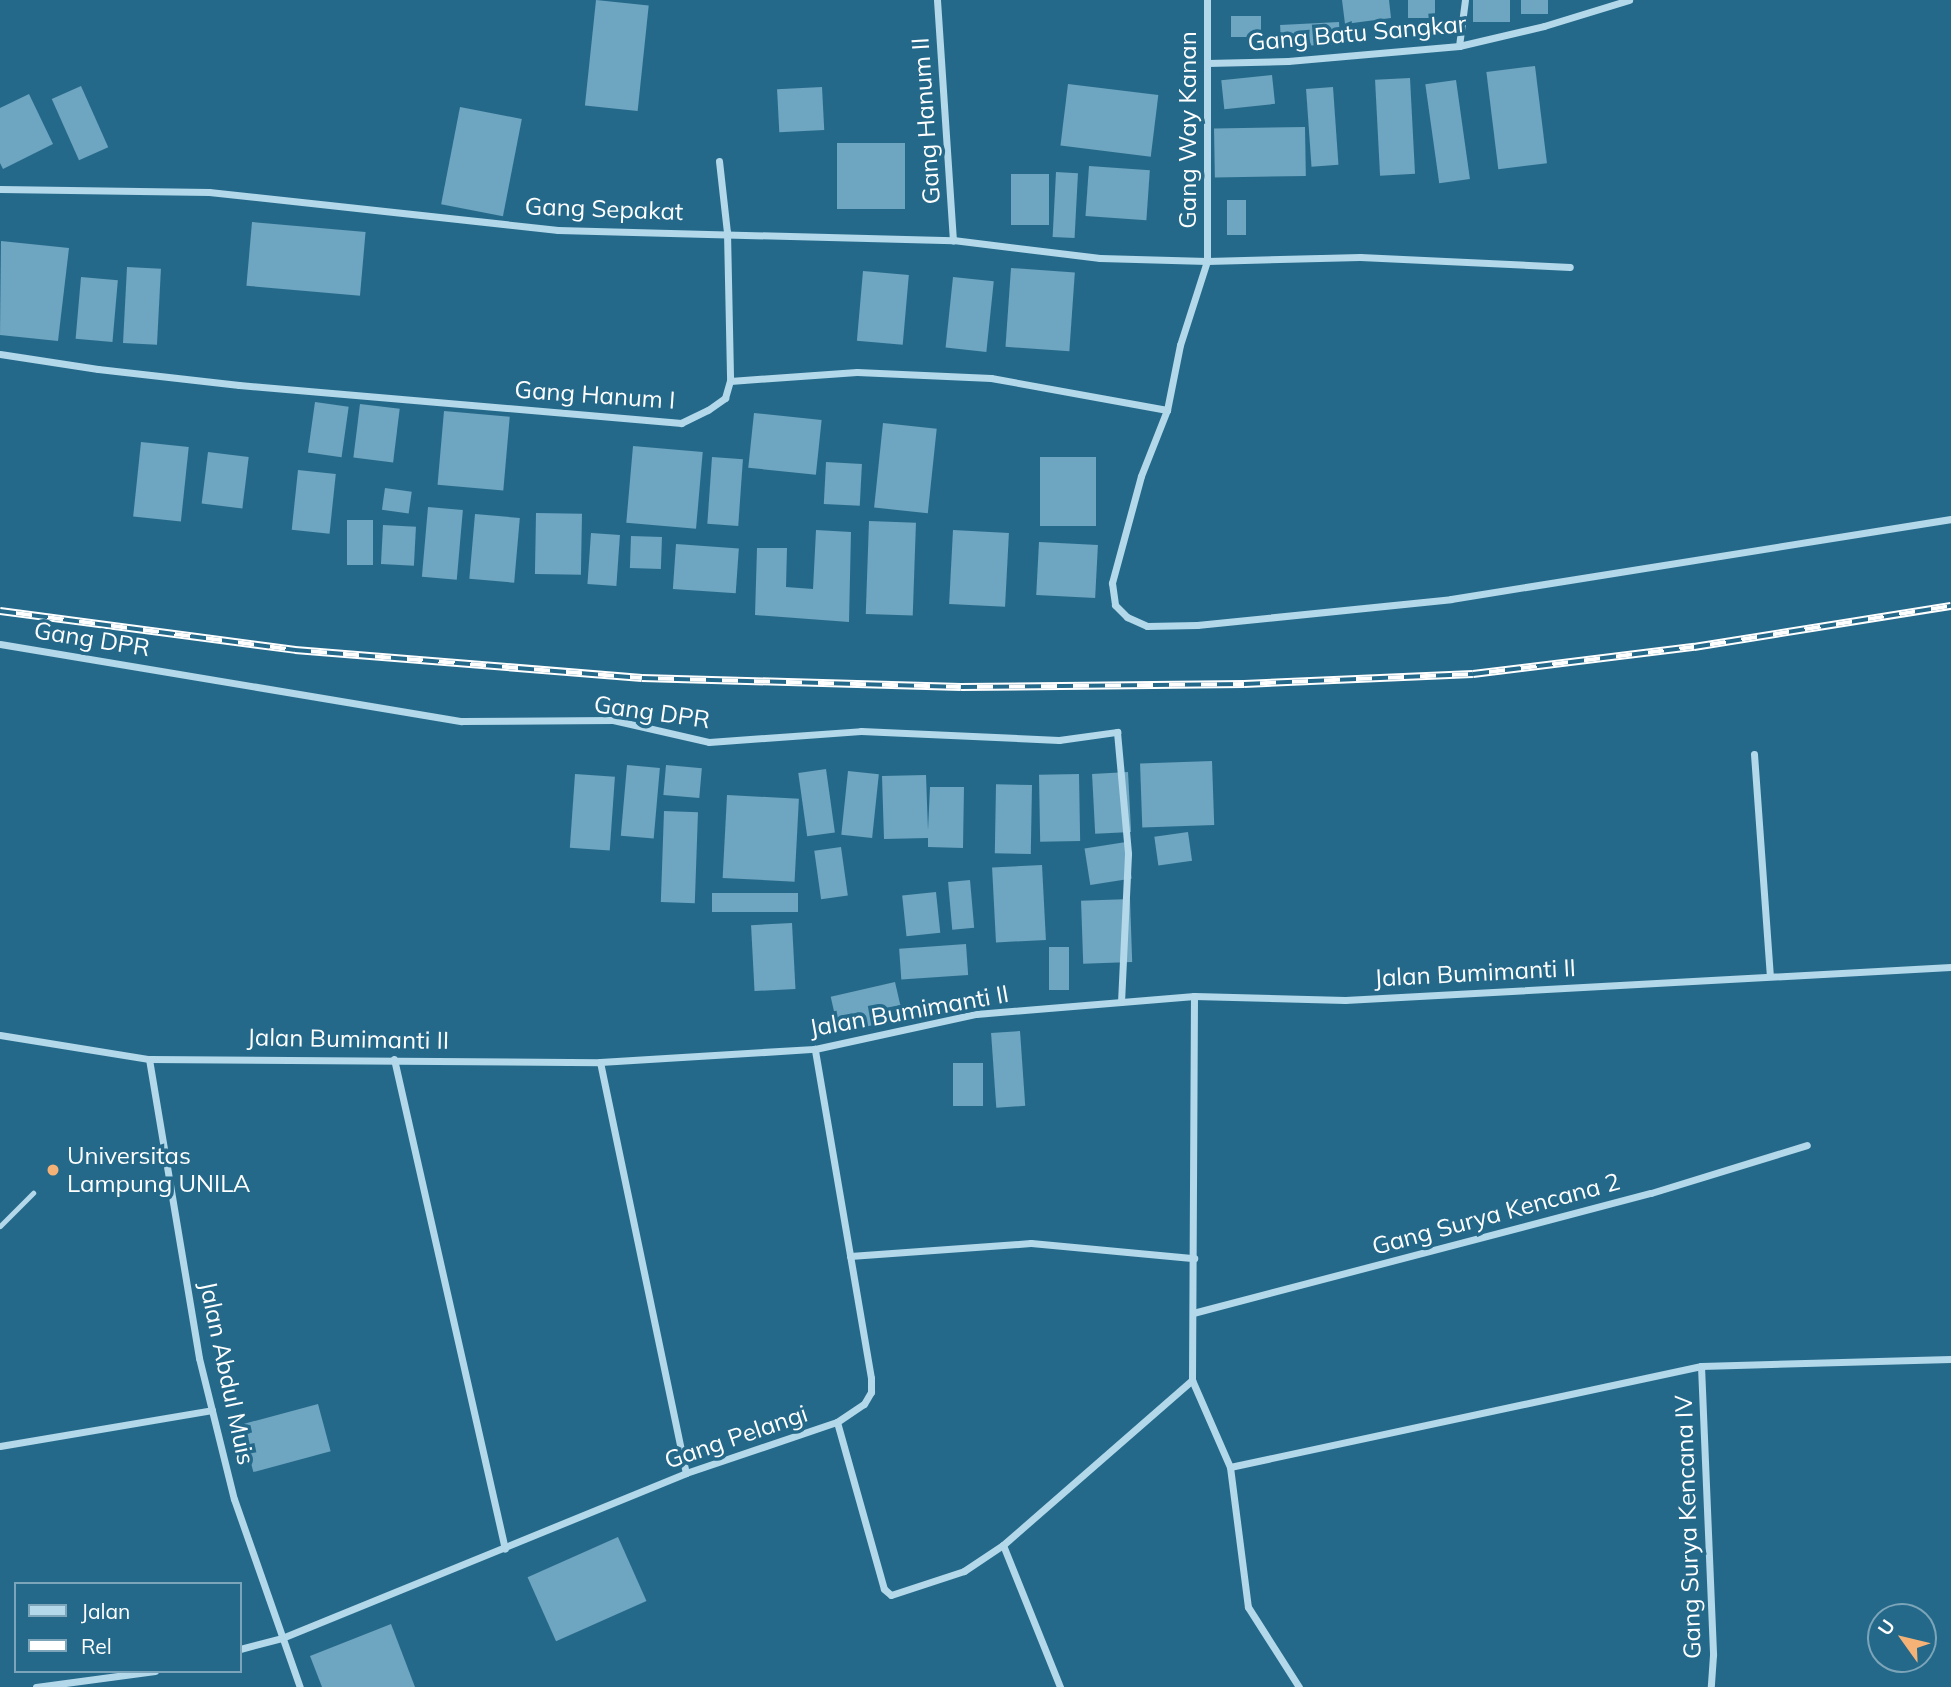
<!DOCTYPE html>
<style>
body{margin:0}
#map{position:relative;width:1951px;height:1687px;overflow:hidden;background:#25698a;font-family:Mulish,sans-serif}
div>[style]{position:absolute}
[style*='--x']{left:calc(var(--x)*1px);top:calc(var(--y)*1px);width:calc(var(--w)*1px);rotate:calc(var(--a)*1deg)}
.building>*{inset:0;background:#6ea5c0;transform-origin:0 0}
.lane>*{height:5px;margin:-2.5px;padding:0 2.5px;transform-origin:2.5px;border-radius:2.5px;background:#b2d8ea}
.street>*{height:7px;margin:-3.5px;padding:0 3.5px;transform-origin:3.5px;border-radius:3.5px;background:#b2d8ea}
.rail>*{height:8px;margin-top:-4px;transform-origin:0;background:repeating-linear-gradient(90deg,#25698a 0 16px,#fff 0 32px);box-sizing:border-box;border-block:2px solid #fff}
.dots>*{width:19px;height:19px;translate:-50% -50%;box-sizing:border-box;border:4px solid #25698a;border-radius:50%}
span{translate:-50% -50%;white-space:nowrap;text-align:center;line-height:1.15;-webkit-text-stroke:7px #25698a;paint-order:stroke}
.street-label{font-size:24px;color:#fff}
.poi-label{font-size:24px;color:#fff}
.left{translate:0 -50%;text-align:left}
.legend{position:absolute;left:14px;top:1582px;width:228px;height:91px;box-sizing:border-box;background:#25698a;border:2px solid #7ca5b9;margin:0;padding:9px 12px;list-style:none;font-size:21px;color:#fff}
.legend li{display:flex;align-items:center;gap:14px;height:35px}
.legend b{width:35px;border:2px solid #7ca5b9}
.north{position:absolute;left:1867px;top:1603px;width:70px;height:70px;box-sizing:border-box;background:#25698a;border:2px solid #7ca5b9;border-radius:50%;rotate:304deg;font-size:19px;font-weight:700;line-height:28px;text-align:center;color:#fff}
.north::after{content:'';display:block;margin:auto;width:24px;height:32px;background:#f4b276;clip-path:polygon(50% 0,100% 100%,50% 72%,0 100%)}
</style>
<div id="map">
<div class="building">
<i style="left:596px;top:0;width:53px;height:106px;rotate:6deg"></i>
<i style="clip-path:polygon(1342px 0,1389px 0,1391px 18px,1345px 24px)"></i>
<i style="left:1408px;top:0;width:27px;height:18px"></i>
<i style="left:1473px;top:0;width:37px;height:22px"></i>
<i style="left:1521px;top:0;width:27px;height:14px"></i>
<i style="left:1231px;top:16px;width:30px;height:21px"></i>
<i style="left:1339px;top:22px;width:22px;height:59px;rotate:87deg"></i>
<i style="left:1535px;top:66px;width:98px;height:49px;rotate:83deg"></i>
<i style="left:1272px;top:75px;width:29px;height:51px;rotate:84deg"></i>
<i style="left:1410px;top:78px;width:96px;height:35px;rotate:87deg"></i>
<i style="left:1456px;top:80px;width:100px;height:31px;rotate:82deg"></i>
<i style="left:1068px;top:84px;width:91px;height:62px;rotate:7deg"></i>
<i style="left:81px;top:86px;width:67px;height:32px;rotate:66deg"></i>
<i style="left:822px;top:87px;width:43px;height:45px;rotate:87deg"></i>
<i style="left:1333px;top:87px;width:78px;height:27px;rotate:86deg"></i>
<i style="clip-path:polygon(29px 94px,53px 144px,3px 169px,0 163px,0 108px)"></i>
<i style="left:460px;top:107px;width:63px;height:99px;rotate:11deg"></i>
<i style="left:1305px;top:127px;width:49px;height:91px;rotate:89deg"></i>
<i style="left:837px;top:143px;width:68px;height:66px"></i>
<i style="left:1089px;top:166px;width:61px;height:50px;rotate:4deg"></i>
<i style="left:1056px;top:172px;width:22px;height:65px;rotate:3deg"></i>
<i style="left:1011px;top:174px;width:38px;height:51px"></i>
<i style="left:1227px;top:200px;width:19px;height:35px"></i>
<i style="left:252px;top:222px;width:114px;height:64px;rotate:5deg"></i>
<i style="clip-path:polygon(1px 241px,69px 248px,58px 341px,0 335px)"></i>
<i style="left:127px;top:267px;width:34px;height:76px;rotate:3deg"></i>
<i style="left:1011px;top:268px;width:64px;height:79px;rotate:4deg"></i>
<i style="left:863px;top:271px;width:46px;height:70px;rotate:5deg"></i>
<i style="left:81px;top:277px;width:37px;height:62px;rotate:5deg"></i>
<i style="left:953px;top:277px;width:41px;height:71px;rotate:6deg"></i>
<i style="left:315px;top:402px;width:34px;height:51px;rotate:8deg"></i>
<i style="left:360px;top:404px;width:40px;height:54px;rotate:7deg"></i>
<i style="left:444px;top:411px;width:66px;height:74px;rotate:5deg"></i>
<i style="left:754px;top:413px;width:68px;height:55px;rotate:6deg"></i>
<i style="left:883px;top:423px;width:54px;height:85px;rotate:6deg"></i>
<i style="left:141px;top:442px;width:48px;height:75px;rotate:6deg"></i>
<i style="left:633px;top:446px;width:70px;height:77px;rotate:5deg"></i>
<i style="left:208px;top:452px;width:41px;height:52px;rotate:7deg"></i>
<i style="left:712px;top:457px;width:31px;height:67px;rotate:4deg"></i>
<i style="left:1040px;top:457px;width:56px;height:69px"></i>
<i style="left:826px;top:462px;width:36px;height:42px;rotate:3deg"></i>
<i style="left:298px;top:470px;width:38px;height:60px;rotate:6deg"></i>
<i style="left:385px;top:488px;width:27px;height:22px;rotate:8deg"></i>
<i style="left:428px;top:507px;width:35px;height:70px;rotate:5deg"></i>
<i style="left:536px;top:513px;width:46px;height:61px;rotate:1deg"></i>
<i style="left:475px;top:514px;width:45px;height:65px;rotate:5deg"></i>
<i style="left:347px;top:520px;width:26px;height:45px"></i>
<i style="left:869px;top:521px;width:47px;height:93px;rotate:2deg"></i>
<i style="left:383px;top:525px;width:33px;height:39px;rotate:3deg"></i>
<i style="clip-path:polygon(816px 530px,851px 532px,849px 622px,755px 615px,757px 548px,787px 548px,786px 587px,813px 589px)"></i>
<i style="left:953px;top:530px;width:56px;height:74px;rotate:3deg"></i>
<i style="left:591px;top:533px;width:29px;height:51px;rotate:4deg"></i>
<i style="left:631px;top:536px;width:31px;height:32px;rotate:2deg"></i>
<i style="left:1039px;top:542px;width:59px;height:53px;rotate:3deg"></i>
<i style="left:676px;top:544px;width:63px;height:45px;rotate:4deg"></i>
<i style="left:1212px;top:761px;width:64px;height:72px;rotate:88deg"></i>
<i style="left:627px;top:765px;width:33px;height:71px;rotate:5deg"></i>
<i style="left:666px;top:765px;width:36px;height:30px;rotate:5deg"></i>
<i style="left:826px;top:769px;width:64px;height:28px;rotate:82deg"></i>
<i style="left:848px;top:771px;width:31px;height:64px;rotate:6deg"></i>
<i style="left:1128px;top:772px;width:60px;height:36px;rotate:87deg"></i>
<i style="left:575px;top:774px;width:40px;height:74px;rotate:4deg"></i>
<i style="left:1079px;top:774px;width:67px;height:40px;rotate:89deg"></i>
<i style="clip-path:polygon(926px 775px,928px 830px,930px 787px,964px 787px,963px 848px,928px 847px,928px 838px,884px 839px,882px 776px)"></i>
<i style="left:1032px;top:785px;width:69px;height:36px;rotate:91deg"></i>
<i style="left:727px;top:795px;width:72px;height:83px;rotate:3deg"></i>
<i style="left:664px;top:811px;width:34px;height:91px;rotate:2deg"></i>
<i style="left:1188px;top:832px;width:29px;height:34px;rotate:82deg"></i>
<i style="left:1126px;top:842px;width:37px;height:42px;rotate:81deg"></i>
<i style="left:841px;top:847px;width:49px;height:27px;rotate:82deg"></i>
<i style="left:1042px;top:865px;width:75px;height:50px;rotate:87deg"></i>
<i style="left:970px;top:880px;width:48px;height:22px;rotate:85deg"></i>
<i style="left:936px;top:892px;width:41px;height:34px;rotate:84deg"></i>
<i style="left:798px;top:893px;width:19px;height:86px;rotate:90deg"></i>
<i style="left:1130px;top:899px;width:63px;height:49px;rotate:88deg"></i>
<i style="left:792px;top:923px;width:66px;height:41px;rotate:87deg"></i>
<i style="left:966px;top:944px;width:31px;height:67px;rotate:86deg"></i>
<i style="left:1049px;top:947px;width:20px;height:43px"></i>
<i style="left:895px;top:982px;width:37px;height:66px;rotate:77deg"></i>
<i style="left:1020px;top:1031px;width:75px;height:29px;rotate:86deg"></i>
<i style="left:953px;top:1063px;width:30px;height:43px"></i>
<i style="left:318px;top:1404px;width:49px;height:80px;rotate:75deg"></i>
<i style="left:618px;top:1537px;width:70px;height:99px;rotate:66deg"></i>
<i style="clip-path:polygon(391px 1624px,415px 1687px,322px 1687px,310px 1656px)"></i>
</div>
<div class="lane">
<i style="--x:0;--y:1226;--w:47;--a:-45"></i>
</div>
<div class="street">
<i style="--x:937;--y:0;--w:241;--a:86.2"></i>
<i style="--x:1207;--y:0;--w:261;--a:90"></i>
<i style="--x:1207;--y:261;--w:88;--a:107.8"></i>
<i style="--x:1180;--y:345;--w:66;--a:101.3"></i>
<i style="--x:1167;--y:410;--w:71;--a:111.5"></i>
<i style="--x:1141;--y:476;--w:111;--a:105.2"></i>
<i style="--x:1112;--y:583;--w:22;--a:82"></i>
<i style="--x:1115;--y:605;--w:17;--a:45"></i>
<i style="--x:1127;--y:617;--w:22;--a:24"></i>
<i style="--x:1147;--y:626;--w:50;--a:-1.1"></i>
<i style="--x:1197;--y:625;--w:255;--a:-5.8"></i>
<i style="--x:1451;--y:599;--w:506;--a:-9.09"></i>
<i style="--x:1459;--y:46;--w:46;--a:-82.6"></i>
<i style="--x:1207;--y:63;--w:81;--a:-1.4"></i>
<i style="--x:1288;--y:61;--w:172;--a:-5"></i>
<i style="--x:1459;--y:46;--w:87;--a:-13.2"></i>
<i style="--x:1544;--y:26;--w:89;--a:-17"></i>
<i style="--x:719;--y:161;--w:71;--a:83.6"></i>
<i style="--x:727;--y:232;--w:149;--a:88.8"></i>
<i style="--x:0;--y:189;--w:209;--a:0.8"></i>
<i style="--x:209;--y:192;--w:351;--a:6.2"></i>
<i style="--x:558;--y:230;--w:395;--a:1.5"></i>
<i style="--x:953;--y:240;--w:148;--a:7"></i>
<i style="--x:1100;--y:258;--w:107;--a:1.6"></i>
<i style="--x:1207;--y:261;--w:153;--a:-1.5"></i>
<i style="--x:1360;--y:257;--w:210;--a:2.7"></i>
<i style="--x:0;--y:354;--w:99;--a:8.7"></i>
<i style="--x:98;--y:369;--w:142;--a:6.5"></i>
<i style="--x:239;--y:385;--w:444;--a:4.9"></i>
<i style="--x:681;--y:423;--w:30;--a:-26"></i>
<i style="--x:708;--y:410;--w:21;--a:-35"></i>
<i style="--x:725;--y:398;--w:18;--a:-74"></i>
<i style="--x:730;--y:381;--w:127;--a:-4.1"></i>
<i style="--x:857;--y:372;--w:134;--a:2.6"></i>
<i style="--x:991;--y:378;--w:179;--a:10.3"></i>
<i style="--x:0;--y:644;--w:468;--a:9.5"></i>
<i style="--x:462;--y:721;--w:151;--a:-0.4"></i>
<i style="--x:613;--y:720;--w:98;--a:12.9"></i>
<i style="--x:709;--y:742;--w:152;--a:-4.1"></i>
<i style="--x:861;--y:731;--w:198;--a:2.6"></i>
<i style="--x:1059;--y:740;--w:59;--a:-7.9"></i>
<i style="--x:1117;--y:732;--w:122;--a:84.8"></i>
<i style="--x:1128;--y:854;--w:148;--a:92.7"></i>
<i style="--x:1754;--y:754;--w:222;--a:85.9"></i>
<i style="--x:1194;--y:996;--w:384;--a:90.3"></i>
<i style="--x:1192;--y:1380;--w:95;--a:66.4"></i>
<i style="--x:1230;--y:1467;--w:141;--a:82.7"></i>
<i style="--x:1248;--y:1607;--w:95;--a:57.5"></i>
<i style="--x:0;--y:1035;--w:151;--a:9.2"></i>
<i style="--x:149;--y:1059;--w:451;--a:0.4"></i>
<i style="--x:600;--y:1062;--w:215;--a:-3.5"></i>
<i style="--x:815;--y:1049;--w:165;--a:-12.3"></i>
<i style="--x:976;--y:1014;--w:219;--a:-4.7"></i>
<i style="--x:1194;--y:996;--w:151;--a:1.5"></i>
<i style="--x:1345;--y:1000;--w:607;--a:-3.12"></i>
<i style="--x:149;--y:1059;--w:303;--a:80.5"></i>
<i style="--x:199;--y:1358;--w:145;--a:76.1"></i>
<i style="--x:234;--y:1499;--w:199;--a:70.7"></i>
<i style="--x:394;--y:1059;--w:502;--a:77.24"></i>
<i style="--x:600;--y:1062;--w:420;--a:78.2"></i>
<i style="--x:850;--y:1256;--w:181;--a:-4.1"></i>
<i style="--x:1031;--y:1243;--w:164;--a:5.3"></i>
<i style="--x:1193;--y:1313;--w:473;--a:-14.7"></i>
<i style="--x:1651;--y:1193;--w:163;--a:-17.1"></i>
<i style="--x:1701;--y:1366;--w:289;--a:87.6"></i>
<i style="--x:1713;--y:1655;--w:32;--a:94"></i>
<i style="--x:837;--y:1422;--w:173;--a:74.3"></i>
<i style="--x:884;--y:1589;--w:9;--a:41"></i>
<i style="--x:891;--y:1595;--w:77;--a:-18.2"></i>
<i style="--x:964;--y:1571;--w:47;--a:-33.7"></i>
<i style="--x:1003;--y:1545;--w:251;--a:-41.1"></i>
<i style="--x:0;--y:1446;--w:215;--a:-9.6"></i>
<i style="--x:1230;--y:1467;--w:482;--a:-12.1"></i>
<i style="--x:1701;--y:1366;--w:250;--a:-1.6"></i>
<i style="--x:1003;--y:1545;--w:153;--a:68.1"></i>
<i style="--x:240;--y:1649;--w:43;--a:-14.7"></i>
<i style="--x:282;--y:1638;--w:436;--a:-22.2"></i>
<i style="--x:686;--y:1473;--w:159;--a:-18.7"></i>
<i style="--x:837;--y:1422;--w:32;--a:-34"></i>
<i style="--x:864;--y:1404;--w:14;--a:-60"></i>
<i style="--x:871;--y:1392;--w:14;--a:-90"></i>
<i style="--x:871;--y:1378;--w:334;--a:-99.7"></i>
<i style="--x:36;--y:1687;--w:120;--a:-7.7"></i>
</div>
<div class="rail">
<i style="--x:0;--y:611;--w:298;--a:7.5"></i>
<i style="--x:295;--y:650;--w:348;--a:4.6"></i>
<i style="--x:642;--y:678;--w:319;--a:1.6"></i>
<i style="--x:961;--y:687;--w:283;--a:-0.6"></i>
<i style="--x:1244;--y:684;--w:229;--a:-2.5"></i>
<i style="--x:1473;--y:674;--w:223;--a:-7"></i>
<i style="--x:1694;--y:647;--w:260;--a:-9.1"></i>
</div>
<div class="dots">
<i style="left:53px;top:1170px;background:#f4b276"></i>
</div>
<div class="street-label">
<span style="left:1357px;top:33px;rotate:-5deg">Gang Batu Sangkar</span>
<span style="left:926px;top:121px;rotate:-94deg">Gang Hanum II</span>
<span style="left:1188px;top:130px;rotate:-90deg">Gang Way Kanan</span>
<span style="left:604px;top:209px;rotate:2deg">Gang Sepakat</span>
<span style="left:595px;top:395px;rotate:4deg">Gang Hanum I</span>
<span style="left:92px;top:639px;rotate:9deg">Gang DPR</span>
<span style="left:652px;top:712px;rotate:8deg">Gang DPR</span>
<span style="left:1475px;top:973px;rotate:-3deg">Jalan Bumimanti II</span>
<span style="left:909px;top:1011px;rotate:-10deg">Jalan Bumimanti II</span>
<span style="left:348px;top:1039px;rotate:1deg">Jalan Bumimanti II</span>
<span style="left:1496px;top:1214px;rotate:-15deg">Gang Surya Kencana 2</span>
<span style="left:227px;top:1373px;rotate:78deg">Jalan Abdul Muis</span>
<span style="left:736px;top:1437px;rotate:-19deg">Gang Pelangi</span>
<span style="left:1688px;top:1527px;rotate:-92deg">Gang Surya Kencana IV</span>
</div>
<div class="poi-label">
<span class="left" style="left:67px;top:1170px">Universitas<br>Lampung UNILA</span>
</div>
<ul class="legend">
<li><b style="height:9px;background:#b2d8ea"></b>Jalan</li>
<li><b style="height:9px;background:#fff"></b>Rel</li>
</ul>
<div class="north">U</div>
</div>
